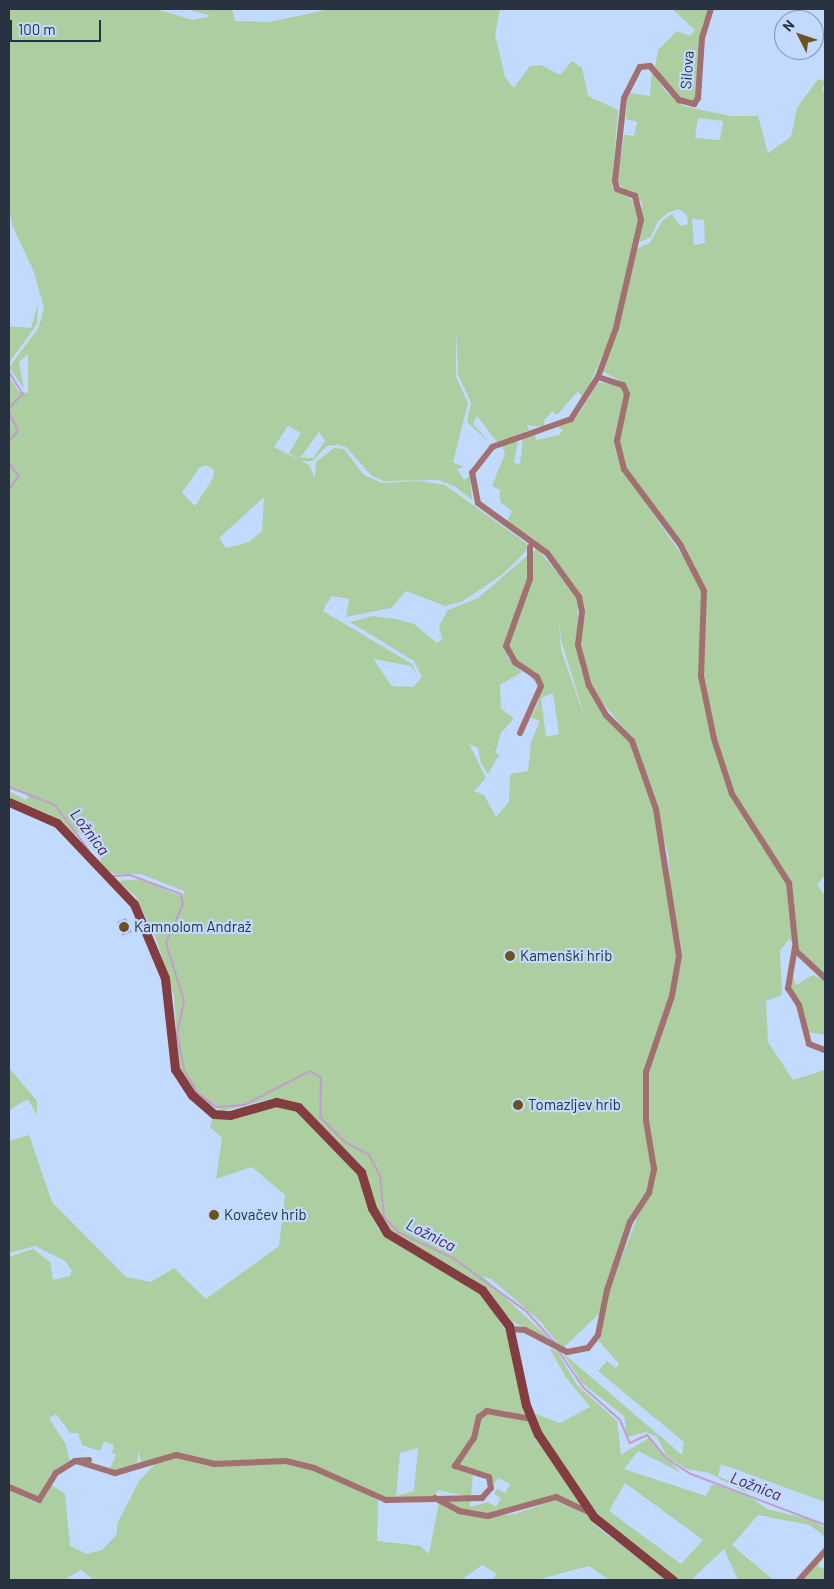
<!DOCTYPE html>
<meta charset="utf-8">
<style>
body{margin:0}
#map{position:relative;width:834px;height:1589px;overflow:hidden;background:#c1dafd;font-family:Barlow,sans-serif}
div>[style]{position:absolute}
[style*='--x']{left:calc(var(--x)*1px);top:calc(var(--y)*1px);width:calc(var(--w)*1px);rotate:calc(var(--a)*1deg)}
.green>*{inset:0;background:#accea0}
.stream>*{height:2px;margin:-1px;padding:0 1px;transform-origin:1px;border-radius:1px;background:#c39dcf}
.building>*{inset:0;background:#a0a9e2;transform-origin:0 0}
.street>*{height:6px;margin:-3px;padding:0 3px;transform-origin:3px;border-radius:3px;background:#a27071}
.secondary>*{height:9px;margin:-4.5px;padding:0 4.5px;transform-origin:4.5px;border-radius:4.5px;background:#833d41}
.dots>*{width:14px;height:14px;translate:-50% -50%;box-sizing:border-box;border:2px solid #c1dafd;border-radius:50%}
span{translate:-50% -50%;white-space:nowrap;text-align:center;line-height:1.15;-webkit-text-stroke:4.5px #c1dafd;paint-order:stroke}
.street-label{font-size:15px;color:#293240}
.poi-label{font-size:15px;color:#293240}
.left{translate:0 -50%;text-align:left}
.water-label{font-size:16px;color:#481856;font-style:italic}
.frame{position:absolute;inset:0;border:10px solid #293240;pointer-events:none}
.north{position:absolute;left:774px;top:10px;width:50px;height:50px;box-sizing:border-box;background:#c1dafd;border:1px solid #8497b1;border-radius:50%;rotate:311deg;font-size:14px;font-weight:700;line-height:20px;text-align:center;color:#293240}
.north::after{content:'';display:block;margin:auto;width:18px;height:22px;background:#6c5123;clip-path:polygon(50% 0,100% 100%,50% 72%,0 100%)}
.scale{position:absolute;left:10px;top:20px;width:91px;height:22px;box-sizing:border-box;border:2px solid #293240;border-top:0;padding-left:6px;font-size:15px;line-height:18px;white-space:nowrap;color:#293240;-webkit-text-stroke:4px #c1dafd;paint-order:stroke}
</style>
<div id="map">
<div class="green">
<i style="clip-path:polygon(evenodd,9px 9px,156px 9px,193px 20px,211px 16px,187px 9px,232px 9px,235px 21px,270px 22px,330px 9px,500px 9px,495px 35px,505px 77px,514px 88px,530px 66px,541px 65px,560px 75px,572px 61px,582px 68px,588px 96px,618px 110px,612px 187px,632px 200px,640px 219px,613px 332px,583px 399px,578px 391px,557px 415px,552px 411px,543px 422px,546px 427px,527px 425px,529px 430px,498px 443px,477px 416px,473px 424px,490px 443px,467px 422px,471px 402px,458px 375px,456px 327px,456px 377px,468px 403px,453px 462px,464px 467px,457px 469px,464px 480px,470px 476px,472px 500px,456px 487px,439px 480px,384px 481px,372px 476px,346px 447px,339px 445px,327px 446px,312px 461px,301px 461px,289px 453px,301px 433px,288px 426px,274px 447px,309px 465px,315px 478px,316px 462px,334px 448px,344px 449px,364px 475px,382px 483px,420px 481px,445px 485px,527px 544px,526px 551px,503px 574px,463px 601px,445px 606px,406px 591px,391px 608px,346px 617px,349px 599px,331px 596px,323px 611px,412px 664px,417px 675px,411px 666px,373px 659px,392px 686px,413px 687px,422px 677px,414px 661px,350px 622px,373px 616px,396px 619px,414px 624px,437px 643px,442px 639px,439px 626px,448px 610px,478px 598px,527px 556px,528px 578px,504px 644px,508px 658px,522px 672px,500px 685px,501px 709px,514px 718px,501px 733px,495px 753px,499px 755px,488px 774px,481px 764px,478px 748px,469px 744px,486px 778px,474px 791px,484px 795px,496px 817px,509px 802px,510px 774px,528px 771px,531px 742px,540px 721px,531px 718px,539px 701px,539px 687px,507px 648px,528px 591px,531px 554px,537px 548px,577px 597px,580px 668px,598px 707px,630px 740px,656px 816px,676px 955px,670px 994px,644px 1072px,643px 1112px,652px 1169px,646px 1194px,633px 1214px,599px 1314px,562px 1349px,540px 1321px,491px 1279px,482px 1276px,553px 1342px,513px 1322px,473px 1279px,390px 1231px,377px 1212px,363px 1167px,300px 1104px,273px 1098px,223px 1111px,197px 1099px,179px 1070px,174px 996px,157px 941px,136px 897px,118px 881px,140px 879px,183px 897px,184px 891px,141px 874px,114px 874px,103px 867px,99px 855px,79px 832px,72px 836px,49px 814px,9px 799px,9px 791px,26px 800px,29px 796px,9px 788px,9px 376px,19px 392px,28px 393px,28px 354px,19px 362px,24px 389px,9px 367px,38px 329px,44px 309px,34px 272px,12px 225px,9px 206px,9px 9px,319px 432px,325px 441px,313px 458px,300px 458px,319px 432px,9px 9px,206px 465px,214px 470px,213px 478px,195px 506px,182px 493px,199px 468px,206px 465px,9px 9px,264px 497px,262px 531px,249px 542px,226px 548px,219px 538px,264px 497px,9px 9px,558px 610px,561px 640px,587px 724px,561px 650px,558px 610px,9px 9px,553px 693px,559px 734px,546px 737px,541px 698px,553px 693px)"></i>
<i style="clip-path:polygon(672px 9px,709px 9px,702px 25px,696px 97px,690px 103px,667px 87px,655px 67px,658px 50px,677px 31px,690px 36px,695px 30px)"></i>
<i style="clip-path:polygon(evenodd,652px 71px,666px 92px,683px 106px,730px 116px,758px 116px,768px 153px,791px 137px,797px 108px,818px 79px,825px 81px,822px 90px,825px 92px,825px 875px,817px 885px,825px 895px,825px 977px,789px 939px,780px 951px,782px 995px,766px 1001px,768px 1042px,793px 1080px,825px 1070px,825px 1502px,721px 1464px,718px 1476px,749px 1490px,745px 1492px,709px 1473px,687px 1469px,667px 1457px,657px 1437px,646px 1432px,627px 1437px,624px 1416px,582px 1383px,563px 1353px,682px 1455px,684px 1442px,598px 1371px,607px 1361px,616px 1368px,619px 1364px,599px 1341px,608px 1292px,656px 1170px,647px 1119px,649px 1072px,677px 976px,668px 853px,636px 743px,592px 690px,580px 653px,581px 596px,549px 553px,507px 521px,512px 511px,500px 502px,500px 490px,492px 486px,505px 454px,502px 445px,518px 440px,514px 463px,520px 464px,523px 438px,535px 433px,536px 440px,559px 435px,563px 430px,558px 427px,579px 414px,598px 383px,620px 384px,625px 397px,615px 438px,625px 474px,691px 568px,681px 542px,629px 477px,618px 445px,627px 400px,624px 383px,602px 371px,636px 249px,650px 243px,662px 221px,672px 214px,680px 226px,688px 224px,687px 215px,679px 209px,669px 212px,658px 221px,651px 237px,640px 242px,642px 202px,617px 183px,624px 135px,634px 136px,637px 122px,626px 119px,627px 100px,630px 93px,650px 96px,652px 71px,698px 118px,723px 121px,720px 140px,695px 138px,698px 118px,652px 71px,692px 219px,704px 220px,705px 243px,694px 245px,692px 219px)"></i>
<i style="clip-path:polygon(38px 304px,37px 324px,9px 363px,9px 326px,31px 328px)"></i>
<i style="clip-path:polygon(790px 969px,796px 985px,813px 975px,825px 981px,825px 1035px,803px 1031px,801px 1013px,791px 993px)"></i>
<i style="clip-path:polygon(9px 1068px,37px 1101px,37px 1115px,28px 1099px,9px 1110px)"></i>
<i style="clip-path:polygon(evenodd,275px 1104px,295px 1109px,359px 1174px,378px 1229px,484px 1296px,509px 1337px,526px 1417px,485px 1409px,478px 1413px,474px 1435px,454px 1469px,473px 1475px,471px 1497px,438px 1490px,435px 1496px,391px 1500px,372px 1496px,378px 1500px,377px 1541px,420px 1546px,429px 1554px,439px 1502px,486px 1517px,515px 1514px,557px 1499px,590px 1517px,598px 1528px,668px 1580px,609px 1580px,589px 1566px,536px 1580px,491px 1580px,497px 1574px,482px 1565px,461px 1580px,94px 1580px,81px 1570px,64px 1580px,9px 1580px,9px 1490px,37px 1503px,51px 1485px,65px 1494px,70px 1546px,87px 1554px,102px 1550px,117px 1534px,117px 1524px,139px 1481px,158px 1461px,141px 1462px,138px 1450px,137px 1463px,109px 1471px,116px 1455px,112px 1453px,114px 1445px,104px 1441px,100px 1451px,82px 1445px,78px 1433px,70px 1433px,56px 1414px,49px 1418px,65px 1443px,70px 1461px,51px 1474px,38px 1497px,9px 1485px,9px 1257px,33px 1249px,50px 1262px,53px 1280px,70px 1276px,72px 1271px,65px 1261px,35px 1246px,9px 1253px,9px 1141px,29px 1135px,52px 1202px,126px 1277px,151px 1282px,174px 1268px,206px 1299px,279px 1246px,285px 1195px,252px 1167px,216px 1179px,222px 1138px,210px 1127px,213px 1117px,275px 1104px,418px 1448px,414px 1491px,396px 1496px,400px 1453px,418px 1448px)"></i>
<i style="clip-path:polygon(evenodd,550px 1349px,557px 1351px,577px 1385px,617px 1421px,621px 1455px,649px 1438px,680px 1472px,638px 1451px,624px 1469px,706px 1496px,712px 1485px,717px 1485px,750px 1497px,767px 1509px,812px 1520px,825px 1528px,825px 1537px,810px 1525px,758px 1515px,732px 1545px,773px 1580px,738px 1580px,724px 1549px,691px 1580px,678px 1580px,601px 1518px,541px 1432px,533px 1413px,560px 1423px,590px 1407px,565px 1376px,550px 1349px,625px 1483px,703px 1540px,681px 1564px,609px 1511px,625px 1483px)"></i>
<i style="clip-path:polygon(488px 1411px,529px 1422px,584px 1510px,562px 1498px,489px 1515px,459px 1510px,441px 1500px,470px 1500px,470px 1507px,488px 1502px,496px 1507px,501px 1498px,494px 1494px,497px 1489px,505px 1493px,510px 1484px,498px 1478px,494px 1484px,492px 1478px,457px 1466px,475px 1440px,479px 1419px)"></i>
<i style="clip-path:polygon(825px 1555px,818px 1566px,825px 1570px,825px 1580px,801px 1580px)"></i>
</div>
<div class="stream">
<i style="--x:9;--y:372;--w:26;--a:58"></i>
<i style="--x:23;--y:394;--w:20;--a:135"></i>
<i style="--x:9;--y:412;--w:21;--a:65"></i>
<i style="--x:18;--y:431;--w:13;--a:132"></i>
<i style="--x:9;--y:464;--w:16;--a:50"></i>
<i style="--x:19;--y:476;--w:16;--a:128"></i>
<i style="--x:9;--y:787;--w:49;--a:21.4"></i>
<i style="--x:55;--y:805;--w:55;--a:53.1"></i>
<i style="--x:113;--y:876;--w:17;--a:-3"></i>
<i style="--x:130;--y:875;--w:54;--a:20.4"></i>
<i style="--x:181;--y:894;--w:10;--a:79"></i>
<i style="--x:183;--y:904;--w:43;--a:113.6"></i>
<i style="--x:166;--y:943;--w:61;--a:72.8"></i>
<i style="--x:184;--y:1001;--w:33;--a:102"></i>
<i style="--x:177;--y:1033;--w:38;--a:79"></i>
<i style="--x:184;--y:1070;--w:27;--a:59"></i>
<i style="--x:198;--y:1093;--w:23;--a:38"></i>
<i style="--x:216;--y:1107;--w:28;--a:-4"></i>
<i style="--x:244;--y:1105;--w:74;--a:-27.3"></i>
<i style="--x:310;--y:1071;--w:13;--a:32"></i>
<i style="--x:321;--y:1078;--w:39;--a:91"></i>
<i style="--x:320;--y:1117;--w:35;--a:45"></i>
<i style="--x:345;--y:1142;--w:27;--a:28"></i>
<i style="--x:369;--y:1155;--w:24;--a:62"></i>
<i style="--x:380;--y:1176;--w:41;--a:84.4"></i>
<i style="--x:384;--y:1217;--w:21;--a:47"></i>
<i style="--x:398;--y:1232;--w:61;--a:25.3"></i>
<i style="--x:453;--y:1258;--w:90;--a:36"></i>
<i style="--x:526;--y:1311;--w:43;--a:47.8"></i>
<i style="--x:558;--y:1350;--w:45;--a:56"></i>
<i style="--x:583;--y:1387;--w:50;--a:41.7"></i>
<i style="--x:620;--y:1420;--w:25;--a:67"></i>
<i style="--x:630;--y:1443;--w:19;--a:-25"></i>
<i style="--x:647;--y:1435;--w:30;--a:50"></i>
<i style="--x:666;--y:1458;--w:30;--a:33"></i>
<i style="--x:691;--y:1474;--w:143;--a:20.8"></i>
</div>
<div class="building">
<i style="left:126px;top:918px;width:15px;height:10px;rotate:67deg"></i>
</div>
<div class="street">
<i style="--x:598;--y:377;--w:26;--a:18"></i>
<i style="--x:623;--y:385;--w:10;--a:66"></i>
<i style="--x:627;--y:394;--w:48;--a:102"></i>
<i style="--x:617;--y:441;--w:29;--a:76"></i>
<i style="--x:624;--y:469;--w:94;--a:53.3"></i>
<i style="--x:680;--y:544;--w:53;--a:62.9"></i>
<i style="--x:704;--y:591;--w:85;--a:92"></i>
<i style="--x:701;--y:676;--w:64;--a:78.3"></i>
<i style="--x:714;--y:739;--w:58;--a:71.9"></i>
<i style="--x:732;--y:794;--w:106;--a:57.4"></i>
<i style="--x:789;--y:883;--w:68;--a:84.1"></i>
<i style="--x:796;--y:951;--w:40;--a:43"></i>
<i style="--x:520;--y:733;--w:51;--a:-65.9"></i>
<i style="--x:541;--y:686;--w:10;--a:-114"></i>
<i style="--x:537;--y:677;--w:27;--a:-146"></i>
<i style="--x:515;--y:662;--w:18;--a:-119"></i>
<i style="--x:506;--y:646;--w:71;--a:-70.3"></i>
<i style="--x:530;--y:579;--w:32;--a:-90"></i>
<i style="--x:795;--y:947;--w:42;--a:99.7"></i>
<i style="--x:788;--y:988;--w:20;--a:57"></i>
<i style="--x:799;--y:1005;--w:40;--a:75.6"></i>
<i style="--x:809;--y:1044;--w:17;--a:21"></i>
<i style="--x:510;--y:1329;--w:15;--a:4"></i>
<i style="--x:525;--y:1330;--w:47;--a:27.6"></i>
<i style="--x:567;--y:1352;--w:21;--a:-11"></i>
<i style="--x:588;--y:1348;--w:16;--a:-52"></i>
<i style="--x:598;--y:1335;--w:46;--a:-78.7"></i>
<i style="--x:607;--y:1290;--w:72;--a:-71.3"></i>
<i style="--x:630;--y:1222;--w:35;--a:-57"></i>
<i style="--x:649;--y:1193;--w:25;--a:-78"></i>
<i style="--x:654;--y:1169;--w:50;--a:-99.3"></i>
<i style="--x:646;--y:1120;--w:48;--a:-90"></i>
<i style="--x:646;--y:1072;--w:80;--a:-71.1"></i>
<i style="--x:672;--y:996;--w:41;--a:-80.1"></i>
<i style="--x:679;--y:956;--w:149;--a:-98.9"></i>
<i style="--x:656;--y:809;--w:72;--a:-109.4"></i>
<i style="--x:632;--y:741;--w:37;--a:-135"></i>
<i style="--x:606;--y:715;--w:34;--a:-120"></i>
<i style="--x:589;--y:686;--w:42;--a:-105"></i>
<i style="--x:578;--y:645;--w:33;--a:-83"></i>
<i style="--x:582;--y:612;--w:15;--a:-101"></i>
<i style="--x:579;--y:597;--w:54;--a:-126"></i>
<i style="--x:547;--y:553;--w:85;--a:-144.1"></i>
<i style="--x:478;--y:503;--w:31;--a:-101"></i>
<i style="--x:472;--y:473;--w:33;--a:-52"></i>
<i style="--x:492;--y:447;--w:84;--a:-19.5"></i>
<i style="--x:571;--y:419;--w:50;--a:-57.3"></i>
<i style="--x:598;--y:377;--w:52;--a:-69.8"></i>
<i style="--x:616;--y:328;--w:111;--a:-77"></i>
<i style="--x:641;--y:220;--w:25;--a:-104"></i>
<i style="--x:635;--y:196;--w:19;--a:-159"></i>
<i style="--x:617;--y:189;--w:8;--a:-104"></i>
<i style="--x:615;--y:181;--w:83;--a:-83.8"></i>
<i style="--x:624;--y:98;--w:35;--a:-63"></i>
<i style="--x:640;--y:67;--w:10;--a:-6"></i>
<i style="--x:650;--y:66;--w:45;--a:49.5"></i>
<i style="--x:679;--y:100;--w:16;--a:15"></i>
<i style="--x:694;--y:104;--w:7;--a:-56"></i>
<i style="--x:698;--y:98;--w:60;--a:-86.2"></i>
<i style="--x:702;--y:38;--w:30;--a:-73"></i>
<i style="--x:76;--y:1461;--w:41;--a:17.1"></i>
<i style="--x:115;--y:1473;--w:64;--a:-16.4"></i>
<i style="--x:176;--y:1455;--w:39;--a:13"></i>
<i style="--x:214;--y:1464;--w:72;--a:-2.4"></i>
<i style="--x:286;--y:1461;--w:29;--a:14"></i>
<i style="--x:314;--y:1468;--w:79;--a:24"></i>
<i style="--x:386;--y:1500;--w:96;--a:-1.2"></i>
<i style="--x:482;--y:1498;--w:13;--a:-48"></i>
<i style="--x:491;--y:1488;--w:11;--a:-100"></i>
<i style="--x:489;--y:1477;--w:36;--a:-162"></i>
<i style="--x:455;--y:1466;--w:34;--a:-56"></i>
<i style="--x:474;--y:1438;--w:22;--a:-77"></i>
<i style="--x:479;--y:1417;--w:10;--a:-37"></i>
<i style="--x:487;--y:1411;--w:45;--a:10.3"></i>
<i style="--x:9;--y:1487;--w:33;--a:23"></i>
<i style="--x:39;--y:1500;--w:32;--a:-58"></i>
<i style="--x:56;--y:1473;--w:22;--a:-32"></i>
<i style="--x:75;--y:1461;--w:14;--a:-4"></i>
<i style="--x:435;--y:1498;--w:27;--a:28"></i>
<i style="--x:459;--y:1511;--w:29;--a:10"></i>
<i style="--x:488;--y:1516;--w:71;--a:-15.6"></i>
<i style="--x:556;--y:1497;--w:40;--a:25"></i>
<i style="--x:799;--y:1580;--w:39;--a:-48"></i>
</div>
<div class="secondary">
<i style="--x:9;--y:802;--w:52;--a:23.6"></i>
<i style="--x:57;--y:823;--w:112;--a:46.5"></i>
<i style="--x:134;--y:904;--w:80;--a:67.3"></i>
<i style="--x:165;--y:978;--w:92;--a:83.7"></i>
<i style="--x:175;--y:1069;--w:31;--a:57"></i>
<i style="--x:192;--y:1095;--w:29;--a:41"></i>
<i style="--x:214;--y:1114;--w:16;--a:4"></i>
<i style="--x:230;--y:1115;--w:48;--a:-15.8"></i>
<i style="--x:276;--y:1102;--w:23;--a:13"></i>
<i style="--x:298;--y:1107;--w:91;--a:45.9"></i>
<i style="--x:361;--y:1172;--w:38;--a:73"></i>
<i style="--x:372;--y:1208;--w:29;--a:59"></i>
<i style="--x:387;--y:1233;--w:111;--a:31"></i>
<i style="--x:482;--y:1290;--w:45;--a:53.1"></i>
<i style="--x:509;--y:1326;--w:81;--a:77.9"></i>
<i style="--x:526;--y:1405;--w:31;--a:68"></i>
<i style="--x:538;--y:1434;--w:100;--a:56"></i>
<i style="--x:594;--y:1517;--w:101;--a:38.6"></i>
</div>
<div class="dots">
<i style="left:124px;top:927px;background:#6c5123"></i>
<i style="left:510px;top:956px;background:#6c5123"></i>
<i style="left:518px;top:1105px;background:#6c5123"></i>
<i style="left:214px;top:1215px;background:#6c5123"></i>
</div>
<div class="street-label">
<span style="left:687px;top:70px;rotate:-86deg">Silova</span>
</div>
<div class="poi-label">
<span class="left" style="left:134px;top:927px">Kamnolom Andraž</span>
<span class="left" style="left:520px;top:956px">Kamenški hrib</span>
<span class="left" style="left:528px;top:1105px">Tomazljev hrib</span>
<span class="left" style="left:224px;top:1215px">Kovačev hrib</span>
</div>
<div class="water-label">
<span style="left:90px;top:832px;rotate:53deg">Ložnica</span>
<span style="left:431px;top:1235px;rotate:27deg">Ložnica</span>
<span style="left:756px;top:1486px;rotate:21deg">Ložnica</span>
</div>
<div class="frame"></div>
<div class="north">N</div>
<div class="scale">100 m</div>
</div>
